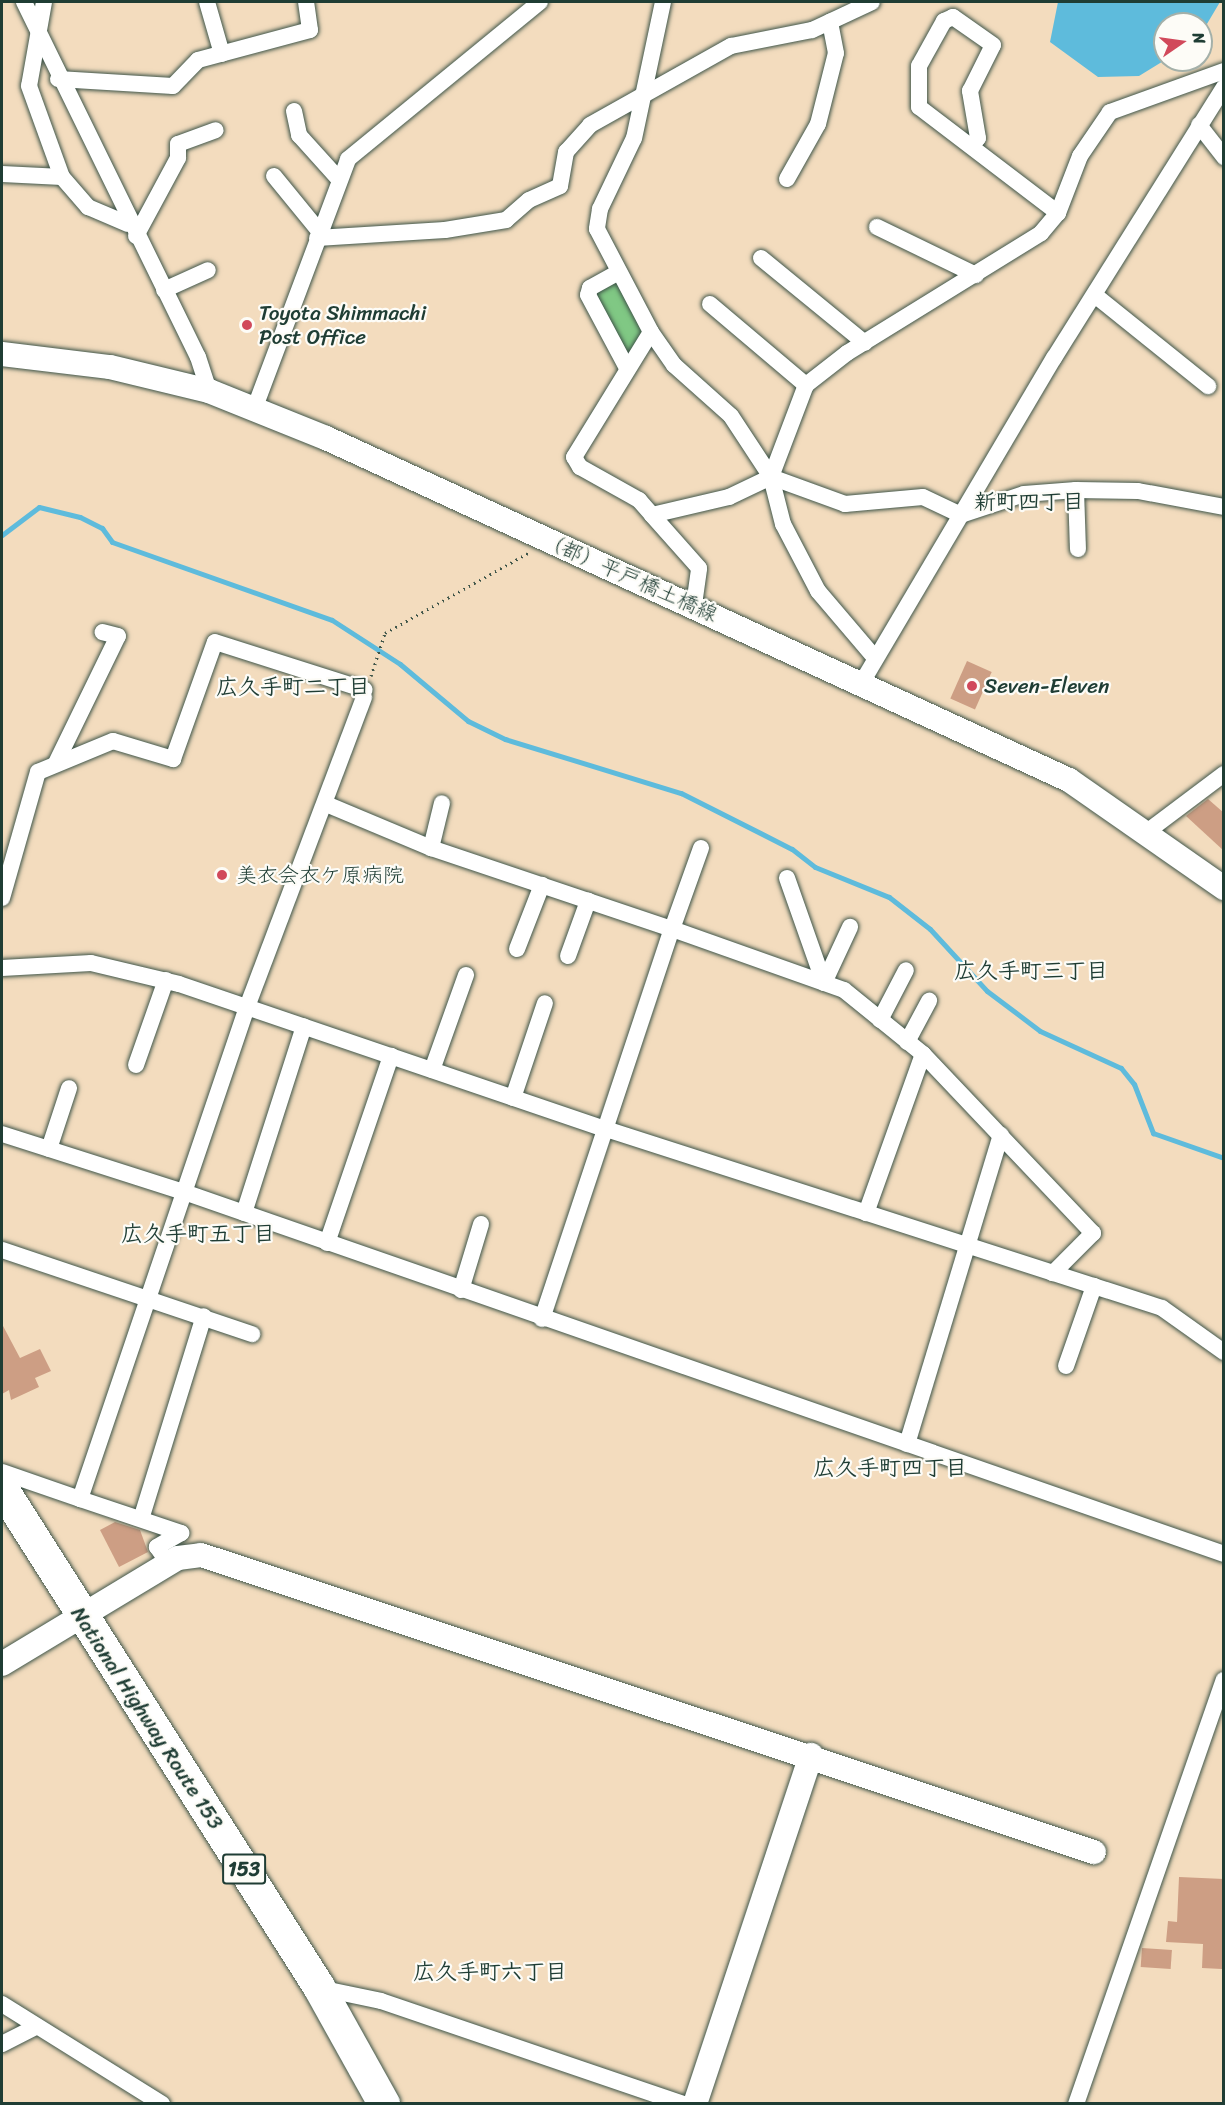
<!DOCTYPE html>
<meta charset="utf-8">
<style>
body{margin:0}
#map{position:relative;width:1225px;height:2105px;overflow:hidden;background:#f3dcbe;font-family:Sriracha,"Klee One",sans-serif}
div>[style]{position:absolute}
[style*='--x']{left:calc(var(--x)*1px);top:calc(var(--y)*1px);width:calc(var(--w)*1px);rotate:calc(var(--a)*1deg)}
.green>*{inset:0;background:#80c884}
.water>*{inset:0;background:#5ebbdc}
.stream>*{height:5px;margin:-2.5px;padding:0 2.5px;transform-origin:2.5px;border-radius:2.5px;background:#5ebbdc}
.building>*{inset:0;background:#cd9e84;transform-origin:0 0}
.path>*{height:3px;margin-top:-1.5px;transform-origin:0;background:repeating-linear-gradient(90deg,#3f5549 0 1.5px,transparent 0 6px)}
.roads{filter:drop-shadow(0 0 2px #3f5549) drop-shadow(0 0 2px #3f5549)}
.street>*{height:16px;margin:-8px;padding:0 8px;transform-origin:8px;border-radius:8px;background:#fff}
.secondary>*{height:24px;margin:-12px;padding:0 12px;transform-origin:12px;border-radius:12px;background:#fff}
.highway>*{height:32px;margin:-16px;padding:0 16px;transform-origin:16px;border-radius:16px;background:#fff}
.dots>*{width:16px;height:16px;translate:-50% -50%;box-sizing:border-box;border:3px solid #fdfcf7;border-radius:50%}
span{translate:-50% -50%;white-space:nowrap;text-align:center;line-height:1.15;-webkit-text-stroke:4.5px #fdfcf7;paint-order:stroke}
.shield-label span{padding:2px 4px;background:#fdfcf7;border:2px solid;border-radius:4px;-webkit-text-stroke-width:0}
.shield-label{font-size:20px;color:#1f3d34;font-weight:700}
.poi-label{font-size:21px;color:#1f3d34}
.left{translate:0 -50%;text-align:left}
.street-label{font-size:21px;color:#1f3d34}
.neighbourhood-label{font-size:22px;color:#1f3d34;font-weight:700}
.frame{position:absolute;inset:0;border:3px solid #1f3d34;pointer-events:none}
.north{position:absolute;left:1153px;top:12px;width:60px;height:60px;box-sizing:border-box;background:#fdfcf7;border:2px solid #a4b0a9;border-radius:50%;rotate:77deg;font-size:16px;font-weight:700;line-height:24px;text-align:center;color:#1f3d34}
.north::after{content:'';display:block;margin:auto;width:21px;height:27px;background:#d1495b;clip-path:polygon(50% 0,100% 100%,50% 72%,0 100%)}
</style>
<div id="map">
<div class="green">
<i style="clip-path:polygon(617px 273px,651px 332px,627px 368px,590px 288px)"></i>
</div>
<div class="water">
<i style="clip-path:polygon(1058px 2px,1220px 2px,1201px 34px,1201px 24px,1165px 24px,1165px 60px,1139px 76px,1098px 77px,1050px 42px)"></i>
</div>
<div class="stream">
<i style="--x:2;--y:535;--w:46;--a:-37.1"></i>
<i style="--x:39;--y:507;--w:42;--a:13.7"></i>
<i style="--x:80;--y:517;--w:25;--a:27"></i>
<i style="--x:102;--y:528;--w:17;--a:54"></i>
<i style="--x:112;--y:542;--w:233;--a:19.5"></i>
<i style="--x:332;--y:620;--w:81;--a:32.9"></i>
<i style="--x:400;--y:664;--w:89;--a:40"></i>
<i style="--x:468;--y:721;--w:41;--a:25.9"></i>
<i style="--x:505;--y:739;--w:184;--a:17.1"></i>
<i style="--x:681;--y:793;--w:124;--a:26.8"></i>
<i style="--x:792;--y:849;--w:29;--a:38"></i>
<i style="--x:815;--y:867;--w:80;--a:22.1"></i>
<i style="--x:889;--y:897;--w:52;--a:38"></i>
<i style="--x:930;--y:929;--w:84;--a:47.4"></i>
<i style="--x:987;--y:991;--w:66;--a:37"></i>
<i style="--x:1040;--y:1031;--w:89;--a:24.6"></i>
<i style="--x:1121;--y:1068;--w:21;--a:51"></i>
<i style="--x:1134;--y:1084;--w:53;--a:68.8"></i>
<i style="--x:1153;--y:1133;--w:75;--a:19.4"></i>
</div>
<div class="building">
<i style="left:967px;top:661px;width:27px;height:41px;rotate:24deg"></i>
<i style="clip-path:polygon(1208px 799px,1224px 813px,1224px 851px,1186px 816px)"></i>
<i style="clip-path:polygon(2px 1324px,20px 1358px,40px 1349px,51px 1371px,35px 1378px,39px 1387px,11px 1400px,9px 1390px,2px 1394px)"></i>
<i style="clip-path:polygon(115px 1522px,140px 1530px,148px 1552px,119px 1567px,100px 1530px)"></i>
<i style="clip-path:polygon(1179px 1877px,1224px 1879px,1222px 1969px,1202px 1968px,1203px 1944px,1166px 1942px,1168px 1921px,1177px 1922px)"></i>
<i style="left:1142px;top:1948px;width:30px;height:19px;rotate:4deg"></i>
</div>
<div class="path">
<i style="--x:371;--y:676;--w:45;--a:-72"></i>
<i style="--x:385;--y:633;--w:164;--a:-29.2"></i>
</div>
<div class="roads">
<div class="street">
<i style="--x:24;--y:2;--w:395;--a:63.9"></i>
<i style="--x:198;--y:357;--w:36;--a:72"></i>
<i style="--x:44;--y:2;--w:85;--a:100.1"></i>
<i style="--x:29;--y:86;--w:97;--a:70.1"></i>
<i style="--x:62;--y:177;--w:40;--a:49"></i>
<i style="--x:88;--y:207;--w:43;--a:23"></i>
<i style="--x:207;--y:2;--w:54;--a:73.9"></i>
<i style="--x:663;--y:2;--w:139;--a:102"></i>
<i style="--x:634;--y:138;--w:79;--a:115.6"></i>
<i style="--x:600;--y:209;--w:20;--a:99"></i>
<i style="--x:597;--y:229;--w:116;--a:62.3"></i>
<i style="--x:651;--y:332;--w:40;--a:55.1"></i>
<i style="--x:674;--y:365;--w:76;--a:41.8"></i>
<i style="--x:731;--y:416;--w:73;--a:56.7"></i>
<i style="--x:771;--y:477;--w:49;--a:75.7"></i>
<i style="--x:783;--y:524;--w:76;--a:62.4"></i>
<i style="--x:818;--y:591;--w:88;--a:49.6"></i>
<i style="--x:58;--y:79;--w:115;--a:3.5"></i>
<i style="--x:173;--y:86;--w:36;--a:-46"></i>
<i style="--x:198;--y:60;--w:116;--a:-15"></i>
<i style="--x:310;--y:30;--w:28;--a:-98"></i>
<i style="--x:294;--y:111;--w:25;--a:78"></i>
<i style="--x:299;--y:135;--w:57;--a:47.9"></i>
<i style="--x:1199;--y:125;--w:41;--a:52"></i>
<i style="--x:972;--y:145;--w:9;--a:-49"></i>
<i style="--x:978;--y:138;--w:48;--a:-99.7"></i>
<i style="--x:970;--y:91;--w:51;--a:-63.4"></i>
<i style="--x:993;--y:45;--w:49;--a:-145"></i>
<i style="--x:953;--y:17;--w:10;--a:156"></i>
<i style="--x:944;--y:21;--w:51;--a:119.1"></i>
<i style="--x:919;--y:66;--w:41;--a:90"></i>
<i style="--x:919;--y:107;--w:175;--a:37.3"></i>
<i style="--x:2;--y:174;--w:60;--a:2.9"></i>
<i style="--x:274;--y:176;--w:71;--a:50.7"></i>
<i style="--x:787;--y:179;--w:63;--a:-60.6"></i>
<i style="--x:818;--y:124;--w:73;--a:-75.8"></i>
<i style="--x:836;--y:53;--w:32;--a:-101"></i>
<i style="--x:877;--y:227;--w:110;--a:25.9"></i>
<i style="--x:136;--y:236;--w:89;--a:-61.7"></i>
<i style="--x:178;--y:158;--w:14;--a:-90"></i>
<i style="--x:178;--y:144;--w:40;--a:-20.2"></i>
<i style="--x:317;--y:238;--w:128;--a:-3.6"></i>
<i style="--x:445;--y:230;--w:62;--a:-9.3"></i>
<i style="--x:506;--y:220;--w:30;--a:-41"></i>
<i style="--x:529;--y:200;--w:34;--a:-24"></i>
<i style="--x:560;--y:186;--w:35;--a:-80"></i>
<i style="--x:566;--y:152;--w:36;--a:-48"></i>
<i style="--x:590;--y:125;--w:162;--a:-29.3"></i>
<i style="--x:731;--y:46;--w:83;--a:-11.2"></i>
<i style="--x:812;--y:30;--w:66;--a:-25"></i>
<i style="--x:761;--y:258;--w:134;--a:39.3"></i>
<i style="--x:617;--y:273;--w:31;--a:151"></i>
<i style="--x:590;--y:288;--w:7;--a:106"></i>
<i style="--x:588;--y:295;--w:83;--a:61.9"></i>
<i style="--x:164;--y:290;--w:48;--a:-24.4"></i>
<i style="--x:1096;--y:296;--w:144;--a:38.8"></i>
<i style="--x:710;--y:304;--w:126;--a:40.2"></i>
<i style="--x:651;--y:332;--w:147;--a:121.6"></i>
<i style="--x:574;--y:457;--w:12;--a:59"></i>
<i style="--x:580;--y:467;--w:68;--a:29.2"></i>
<i style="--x:639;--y:500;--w:20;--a:49"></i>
<i style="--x:255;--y:407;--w:265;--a:-69.4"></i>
<i style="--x:348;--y:159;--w:248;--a:-39.3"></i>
<i style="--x:771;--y:477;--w:98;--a:-69.2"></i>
<i style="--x:806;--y:385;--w:52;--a:-38"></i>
<i style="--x:847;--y:353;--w:228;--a:-31.7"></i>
<i style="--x:1041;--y:233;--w:26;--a:-50"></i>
<i style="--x:1058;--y:213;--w:61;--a:-68.9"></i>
<i style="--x:1080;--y:156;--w:53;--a:-55.7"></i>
<i style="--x:1110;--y:112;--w:121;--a:-19.8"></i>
<i style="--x:1076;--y:490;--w:59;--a:88.1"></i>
<i style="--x:694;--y:605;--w:37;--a:-82"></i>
<i style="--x:699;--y:568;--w:71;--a:-131.6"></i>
<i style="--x:652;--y:515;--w:79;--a:-13.2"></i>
<i style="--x:729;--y:497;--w:47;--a:-25.5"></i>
<i style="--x:771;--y:477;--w:79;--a:20"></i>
<i style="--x:845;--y:504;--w:78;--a:-5.1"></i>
<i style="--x:923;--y:497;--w:42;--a:25.3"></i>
<i style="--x:961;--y:515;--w:66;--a:-18.4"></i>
<i style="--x:1024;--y:494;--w:52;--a:-4.4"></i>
<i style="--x:1076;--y:490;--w:62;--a:0.9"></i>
<i style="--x:1138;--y:491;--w:87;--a:10.5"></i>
<i style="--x:861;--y:684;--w:379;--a:-59.4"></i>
<i style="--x:1054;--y:358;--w:320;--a:-57.9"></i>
<i style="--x:56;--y:763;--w:141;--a:-64"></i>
<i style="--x:118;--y:636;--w:16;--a:-166"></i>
<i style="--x:326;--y:804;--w:114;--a:22.7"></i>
<i style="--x:431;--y:848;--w:254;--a:18.6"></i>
<i style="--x:672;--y:929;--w:86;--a:-70.3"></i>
<i style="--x:1148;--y:831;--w:95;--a:-36.9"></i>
<i style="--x:431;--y:848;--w:46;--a:-76.3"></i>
<i style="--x:787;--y:878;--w:111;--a:70.6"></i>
<i style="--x:2;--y:898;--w:131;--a:-74.1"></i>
<i style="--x:38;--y:772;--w:81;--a:-22.5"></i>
<i style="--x:113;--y:741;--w:63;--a:16.7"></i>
<i style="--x:173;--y:759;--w:124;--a:-70.3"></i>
<i style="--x:215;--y:642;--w:157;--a:17.7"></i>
<i style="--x:517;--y:949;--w:69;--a:-68.7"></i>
<i style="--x:568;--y:956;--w:59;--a:-70"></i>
<i style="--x:2;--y:968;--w:89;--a:-3.2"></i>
<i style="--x:91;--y:963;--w:90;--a:13.4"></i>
<i style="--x:179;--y:984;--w:454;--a:18.8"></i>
<i style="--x:609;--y:1130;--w:581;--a:17.84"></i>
<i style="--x:1162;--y:1308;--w:76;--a:35.4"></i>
<i style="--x:824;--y:983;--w:62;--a:-65.1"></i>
<i style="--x:880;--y:1020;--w:56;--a:-62.5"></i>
<i style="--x:907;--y:1042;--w:47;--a:-61.8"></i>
<i style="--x:923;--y:1054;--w:247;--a:46.5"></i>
<i style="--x:1093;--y:1233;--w:57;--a:135"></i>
<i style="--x:136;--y:1065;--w:90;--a:-70.6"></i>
<i style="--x:432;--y:1070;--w:101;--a:-70.3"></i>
<i style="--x:513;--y:1098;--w:100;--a:-71.4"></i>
<i style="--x:2;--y:1134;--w:191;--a:17.7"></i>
<i style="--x:184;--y:1192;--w:1101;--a:19.19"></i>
<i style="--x:49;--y:1149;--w:64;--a:-71.8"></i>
<i style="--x:244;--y:1213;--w:196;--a:-72.2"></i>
<i style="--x:327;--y:1243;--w:198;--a:-71.1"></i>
<i style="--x:2;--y:1250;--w:264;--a:18.6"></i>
<i style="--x:461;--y:1290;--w:69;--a:-73.1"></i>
<i style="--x:542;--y:1319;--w:411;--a:-71.6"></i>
<i style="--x:672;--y:929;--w:182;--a:19.5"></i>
<i style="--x:844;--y:990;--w:102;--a:39"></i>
<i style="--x:923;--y:1054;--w:169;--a:109.7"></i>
<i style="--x:1066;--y:1366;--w:85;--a:-70.7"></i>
<i style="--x:907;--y:1444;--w:323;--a:-73.1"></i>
<i style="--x:2;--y:1472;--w:83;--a:19.1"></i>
<i style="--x:80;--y:1499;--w:520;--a:-71.25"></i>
<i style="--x:247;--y:1007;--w:331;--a:-69.3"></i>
<i style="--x:80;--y:1499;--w:107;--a:18.6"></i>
<i style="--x:181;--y:1533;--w:28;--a:150"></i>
<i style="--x:157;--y:1547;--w:21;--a:55"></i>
<i style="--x:142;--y:1516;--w:209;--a:-72.8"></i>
<i style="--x:319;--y:1988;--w:63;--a:11.8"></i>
<i style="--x:381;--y:2001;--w:319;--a:18.8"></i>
<i style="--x:2;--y:2004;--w:189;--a:32"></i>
<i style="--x:2;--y:2044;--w:39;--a:-27"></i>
<i style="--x:1076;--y:2104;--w:449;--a:-70.8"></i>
</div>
<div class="secondary">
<i style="--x:2;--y:354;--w:109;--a:6.9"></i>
<i style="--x:110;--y:367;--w:102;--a:13.6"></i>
<i style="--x:209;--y:391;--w:126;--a:21.9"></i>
<i style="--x:326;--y:438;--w:818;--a:24.72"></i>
<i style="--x:1069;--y:780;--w:189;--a:34.9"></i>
<i style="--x:2;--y:1664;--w:205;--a:-31.1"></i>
<i style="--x:178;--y:1558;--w:23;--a:-7"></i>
<i style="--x:201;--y:1555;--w:941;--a:18.4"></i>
<i style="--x:695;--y:2104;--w:368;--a:-71.6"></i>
</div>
<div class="highway">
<i style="--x:2;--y:1488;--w:591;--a:57.57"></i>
<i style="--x:319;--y:1987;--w:134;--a:60.9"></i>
</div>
</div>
<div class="dots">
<i style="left:247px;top:325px;background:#d1495b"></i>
<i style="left:972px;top:686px;background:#d1495b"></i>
<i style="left:222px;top:875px;background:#d1495b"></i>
</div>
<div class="shield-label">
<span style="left:244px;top:1869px">153</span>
</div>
<div class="poi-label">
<span class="left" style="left:259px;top:325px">Toyota Shimmachi<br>Post Office</span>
<span class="left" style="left:984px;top:686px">Seven-Eleven</span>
<span class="left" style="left:236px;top:875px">美衣会衣ケ原病院</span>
</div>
<div class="street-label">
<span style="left:630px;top:577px;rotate:24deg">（都）平戸橋土橋線</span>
<span style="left:147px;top:1718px;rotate:57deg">National Highway Route 153</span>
</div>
<div class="neighbourhood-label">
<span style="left:1029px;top:502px">新町四丁目</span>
<span style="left:293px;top:687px">広久手町二丁目</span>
<span style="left:1031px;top:971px">広久手町三丁目</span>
<span style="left:198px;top:1234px">広久手町五丁目</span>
<span style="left:890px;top:1468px">広久手町四丁目</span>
<span style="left:490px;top:1972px">広久手町六丁目</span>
</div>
<div class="frame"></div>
<div class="north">N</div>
</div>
